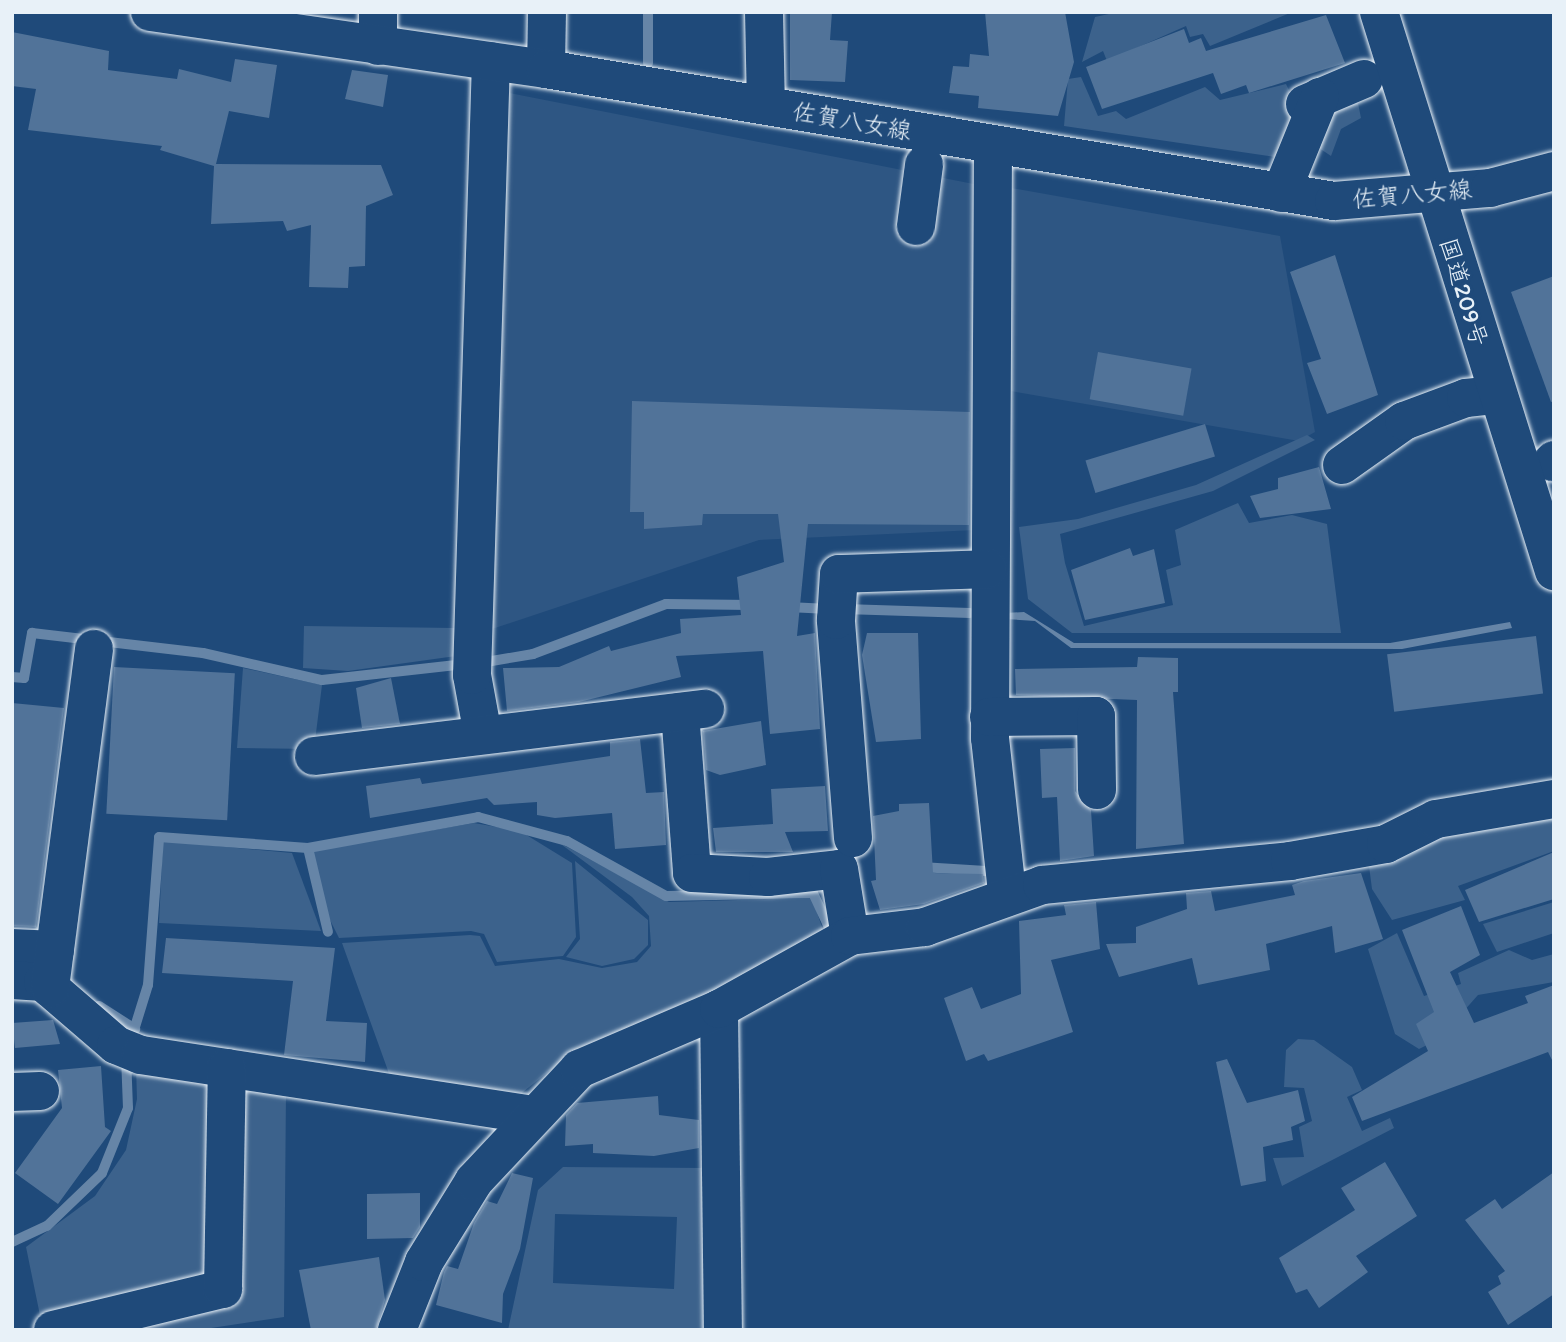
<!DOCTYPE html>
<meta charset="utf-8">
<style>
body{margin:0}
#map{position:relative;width:1566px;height:1342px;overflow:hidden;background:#1f4a7a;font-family:Itim,"Klee One",sans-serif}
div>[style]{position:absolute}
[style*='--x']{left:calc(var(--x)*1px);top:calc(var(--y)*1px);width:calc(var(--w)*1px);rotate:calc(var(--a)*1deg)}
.built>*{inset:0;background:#2e5683}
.green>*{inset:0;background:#3c628c}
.water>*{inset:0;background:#6685a7}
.stream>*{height:10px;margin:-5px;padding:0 5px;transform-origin:5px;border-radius:5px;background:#6685a7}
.building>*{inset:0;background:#517399;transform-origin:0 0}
.roads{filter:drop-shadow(0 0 2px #e8f1f8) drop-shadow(0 0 2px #e8f1f8)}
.minor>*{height:38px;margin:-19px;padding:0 19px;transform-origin:19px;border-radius:19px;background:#1f4a7a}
.major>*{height:38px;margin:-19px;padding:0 19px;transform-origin:19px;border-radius:19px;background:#1f4a7a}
.highway>*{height:38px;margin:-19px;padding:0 19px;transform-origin:19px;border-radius:19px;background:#1f4a7a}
span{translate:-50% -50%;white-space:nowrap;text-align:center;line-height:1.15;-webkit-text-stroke:6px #1f4a7a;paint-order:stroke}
.street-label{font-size:24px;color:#e8f1f8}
.frame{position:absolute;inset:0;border:14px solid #e8f1f8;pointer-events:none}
</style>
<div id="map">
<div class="built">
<i style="clip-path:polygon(504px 92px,984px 186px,976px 530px,759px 540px,489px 630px)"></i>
<i style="clip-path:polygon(1006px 187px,1280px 236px,1315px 432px,1299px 441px,1005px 390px)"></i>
</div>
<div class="green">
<i style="clip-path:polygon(1118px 12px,1290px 12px,1290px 13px,1210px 46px,1203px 34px,1190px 37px,1186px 26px,1107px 61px,1103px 51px,1082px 62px,1095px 17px)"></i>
<i style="clip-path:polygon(1081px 77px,1098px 116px,1116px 111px,1126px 119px,1205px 87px,1220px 100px,1286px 84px,1303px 119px,1289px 159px,1064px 126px,1068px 79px)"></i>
<i style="clip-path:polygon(1357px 98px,1361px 118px,1341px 129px,1331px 156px,1319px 148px,1335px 106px)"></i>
<i style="clip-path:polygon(1307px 435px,1315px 440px,1213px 491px,1060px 534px,1065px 563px,1084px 626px,1173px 605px,1166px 570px,1181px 565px,1175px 530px,1238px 503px,1249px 523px,1292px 515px,1327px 524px,1341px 633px,1072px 633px,1028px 599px,1019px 527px,1078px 519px,1196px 485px)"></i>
<i style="clip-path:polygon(304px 626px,455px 628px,456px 656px,348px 671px,303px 668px)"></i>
<i style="clip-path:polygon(243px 668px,322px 685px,314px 749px,237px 748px)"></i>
<i style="clip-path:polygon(1554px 809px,1554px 851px,1458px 886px,1465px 900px,1392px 920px,1372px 889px,1368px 858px,1436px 833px)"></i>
<i style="clip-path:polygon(474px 823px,520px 831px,572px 863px,576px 937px,563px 956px,497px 962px,484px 934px,471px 931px,339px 938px,322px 904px,312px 851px)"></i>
<i style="clip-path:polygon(163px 841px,292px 853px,321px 931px,159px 923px)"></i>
<i style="clip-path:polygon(558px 842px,669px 902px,812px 898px,824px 933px,732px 989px,549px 1071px,518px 1096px,391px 1079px,342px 943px,470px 935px,480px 936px,495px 966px,559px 959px,602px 968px,637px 962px,651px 946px,649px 916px,632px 897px)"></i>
<i style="clip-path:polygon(575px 861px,648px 920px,648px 945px,634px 959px,602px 966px,566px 957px,580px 939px)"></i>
<i style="clip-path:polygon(1554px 902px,1554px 933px,1497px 952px,1483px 924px)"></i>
<i style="clip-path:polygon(1397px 933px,1424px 996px,1461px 984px,1458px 973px,1509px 950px,1532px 960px,1554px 954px,1554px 982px,1478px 995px,1439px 1039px,1419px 1049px,1395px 1034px,1368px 949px)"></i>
<i style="clip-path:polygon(1298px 1039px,1314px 1040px,1352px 1067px,1362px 1090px,1347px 1097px,1362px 1131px,1390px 1118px,1394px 1128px,1282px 1186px,1273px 1158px,1304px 1157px,1299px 1127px,1312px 1121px,1304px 1088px,1284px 1087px,1286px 1050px)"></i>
<i style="clip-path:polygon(136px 1066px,286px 1092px,284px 1317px,198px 1330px,43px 1330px,26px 1247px,95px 1196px,126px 1150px,137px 1099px)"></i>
<i style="clip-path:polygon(evenodd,563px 1167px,706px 1168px,710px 1330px,508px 1330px,538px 1190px,563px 1167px,555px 1214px,677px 1217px,674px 1289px,553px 1283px,555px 1214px)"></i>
</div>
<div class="water">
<i style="clip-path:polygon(1024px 612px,1074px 643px,1390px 643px,1510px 622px,1512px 628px,1402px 649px,1071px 648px,1035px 621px,1005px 619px,1004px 613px)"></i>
</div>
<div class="stream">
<i style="--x:648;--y:63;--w:51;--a:-90"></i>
<i style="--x:788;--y:607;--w:41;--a:2.8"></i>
<i style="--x:844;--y:609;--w:126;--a:1.8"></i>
<i style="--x:480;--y:663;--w:54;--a:-9.6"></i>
<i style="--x:533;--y:654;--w:142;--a:-20.6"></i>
<i style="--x:666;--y:604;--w:86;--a:0.7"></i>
<i style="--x:12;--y:677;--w:12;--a:5"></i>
<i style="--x:24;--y:678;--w:46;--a:-79.9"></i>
<i style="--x:32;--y:633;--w:172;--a:6.7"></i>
<i style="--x:203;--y:653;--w:122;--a:12.8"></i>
<i style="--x:322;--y:680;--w:144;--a:-6.4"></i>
<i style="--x:308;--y:848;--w:86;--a:76.6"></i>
<i style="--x:921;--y:867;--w:65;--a:3.5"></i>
<i style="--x:99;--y:1006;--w:43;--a:32.6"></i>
<i style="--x:130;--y:1043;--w:61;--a:-72.8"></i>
<i style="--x:148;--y:985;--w:148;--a:-85.7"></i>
<i style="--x:159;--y:837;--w:149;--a:4.2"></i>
<i style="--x:308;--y:848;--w:173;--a:-10.3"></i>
<i style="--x:478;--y:817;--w:92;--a:15.1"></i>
<i style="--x:567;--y:841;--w:113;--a:29.1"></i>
<i style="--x:666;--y:896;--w:147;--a:-1.2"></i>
<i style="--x:813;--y:893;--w:38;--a:65"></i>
<i style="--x:12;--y:1242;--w:38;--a:-25"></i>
<i style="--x:47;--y:1226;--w:76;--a:-43.9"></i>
<i style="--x:102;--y:1173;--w:70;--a:-68.2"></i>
<i style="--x:128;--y:1108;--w:51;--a:-92.2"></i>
</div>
<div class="building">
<i style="clip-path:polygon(790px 12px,832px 12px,830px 40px,848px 41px,845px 82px,790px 80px)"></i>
<i style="clip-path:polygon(985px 12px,1065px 12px,1074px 62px,1058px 116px,978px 108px,979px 96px,949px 93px,953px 66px,969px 67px,970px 54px,989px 56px)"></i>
<i style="clip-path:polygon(1326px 15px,1345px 63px,1249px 93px,1246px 85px,1221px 94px,1213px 73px,1102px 109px,1086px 67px,1184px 29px,1189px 43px,1201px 38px,1206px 51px)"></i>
<i style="clip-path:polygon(12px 32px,109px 51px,108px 70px,177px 79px,179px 69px,231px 82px,235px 59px,277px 65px,269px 118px,229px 111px,216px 164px,381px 165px,393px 195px,366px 206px,365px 266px,349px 267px,348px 288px,309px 287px,311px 225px,287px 231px,283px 221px,211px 224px,214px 166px,160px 150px,162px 146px,28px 130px,36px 89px,12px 86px)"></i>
<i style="clip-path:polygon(352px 70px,388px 75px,383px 107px,345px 99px)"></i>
<i style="clip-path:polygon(1335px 255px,1378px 395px,1327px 414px,1307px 363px,1321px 359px,1290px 272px)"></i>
<i style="clip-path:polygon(1554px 276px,1554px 401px,1551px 402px,1511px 292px)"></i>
<i style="left:1098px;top:352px;width:95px;height:48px;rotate:10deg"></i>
<i style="clip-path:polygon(632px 401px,970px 412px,969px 525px,808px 524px,797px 636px,815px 633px,820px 729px,770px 734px,763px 651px,676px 656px,681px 677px,579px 702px,507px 711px,503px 668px,559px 667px,609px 646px,611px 651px,681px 633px,680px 619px,741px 615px,737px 577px,784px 562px,778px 514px,703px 514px,702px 525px,644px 529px,644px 512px,630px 512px)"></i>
<i style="left:1205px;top:424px;width:34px;height:125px;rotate:73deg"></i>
<i style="clip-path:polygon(1319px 467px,1331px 509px,1260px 518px,1250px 496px,1278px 489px,1278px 478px)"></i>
<i style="clip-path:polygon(1130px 548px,1133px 556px,1154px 549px,1165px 603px,1085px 620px,1071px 570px)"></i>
<i style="clip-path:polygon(867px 633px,918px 633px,921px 739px,876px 742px,862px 655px)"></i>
<i style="left:1536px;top:636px;width:58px;height:150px;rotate:83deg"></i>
<i style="clip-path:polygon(1138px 657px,1178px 658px,1178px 692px,1173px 692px,1184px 844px,1136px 849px,1137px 700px,1016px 695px,1015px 669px,1137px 667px)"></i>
<i style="left:114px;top:667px;width:121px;height:147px;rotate:3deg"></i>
<i style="clip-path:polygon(391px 678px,400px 724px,362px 728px,356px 688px)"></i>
<i style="clip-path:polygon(12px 703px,64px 708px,36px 927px,12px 926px)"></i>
<i style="clip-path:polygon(761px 721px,766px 765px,720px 775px,706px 770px,703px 731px)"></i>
<i style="clip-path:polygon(640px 739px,646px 793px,664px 792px,666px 845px,615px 849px,612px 813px,555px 818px,537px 815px,537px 802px,494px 805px,487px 798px,370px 818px,366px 786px,420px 778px,422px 784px,610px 756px,610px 742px)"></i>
<i style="clip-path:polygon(1075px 748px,1075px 791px,1091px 810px,1094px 856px,1060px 861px,1057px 797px,1042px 798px,1040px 749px)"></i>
<i style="clip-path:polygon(825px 786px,828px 831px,785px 832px,793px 852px,716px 852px,713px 828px,773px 824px,771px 789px)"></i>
<i style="clip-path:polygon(929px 803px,933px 873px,983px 874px,984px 883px,924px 904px,880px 910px,871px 881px,876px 880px,873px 816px,899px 811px,899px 804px)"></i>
<i style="clip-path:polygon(1554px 852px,1554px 899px,1479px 922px,1465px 890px)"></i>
<i style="clip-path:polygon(1361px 873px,1383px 939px,1335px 953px,1332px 926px,1266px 944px,1270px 970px,1198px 985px,1192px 958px,1119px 977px,1106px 944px,1136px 943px,1136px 927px,1187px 909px,1186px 893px,1211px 891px,1215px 911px,1295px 895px,1292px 885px,1304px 881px)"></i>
<i style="clip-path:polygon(1096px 902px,1100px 949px,1051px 960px,1073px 1032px,988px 1061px,984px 1054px,966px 1061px,944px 998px,972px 987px,981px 1009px,1021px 994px,1019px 921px,1066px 915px,1064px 905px)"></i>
<i style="clip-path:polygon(1461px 906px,1480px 955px,1450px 972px,1474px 1023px,1528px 1003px,1525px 996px,1554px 985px,1554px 1064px,1548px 1052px,1362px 1121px,1352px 1097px,1428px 1051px,1416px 1024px,1434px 1012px,1402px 930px)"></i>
<i style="clip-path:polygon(166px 938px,335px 948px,326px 1021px,367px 1023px,365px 1062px,284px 1055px,293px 981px,162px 973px)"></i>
<i style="clip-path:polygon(53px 1020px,60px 1044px,15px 1048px,12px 1023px)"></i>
<i style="clip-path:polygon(1227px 1059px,1247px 1103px,1298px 1090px,1305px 1121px,1291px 1127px,1293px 1140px,1263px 1147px,1266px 1181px,1241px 1186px,1216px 1062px)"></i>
<i style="clip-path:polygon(101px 1066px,105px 1127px,111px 1131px,58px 1204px,15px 1173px,62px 1108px,58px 1070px)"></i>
<i style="clip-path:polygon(658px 1096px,659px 1115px,699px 1120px,699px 1148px,654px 1156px,593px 1153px,593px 1144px,565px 1146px,566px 1115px,577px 1103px)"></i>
<i style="clip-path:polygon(1385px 1162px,1417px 1216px,1356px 1256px,1368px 1272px,1319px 1308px,1307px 1289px,1296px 1293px,1279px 1258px,1355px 1210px,1341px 1188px)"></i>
<i style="clip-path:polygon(1554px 1172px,1554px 1294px,1508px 1325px,1488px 1292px,1501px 1284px,1498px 1276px,1505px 1271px,1465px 1220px,1495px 1199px,1502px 1209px)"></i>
<i style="clip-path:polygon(512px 1173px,533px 1178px,520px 1249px,503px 1294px,502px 1323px,436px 1305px,444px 1272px,447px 1266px,458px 1269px,474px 1223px,487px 1201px,497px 1204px)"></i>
<i style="clip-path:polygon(420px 1193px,420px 1227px,413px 1238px,367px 1239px,367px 1194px)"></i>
<i style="clip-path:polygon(379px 1257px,385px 1300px,376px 1330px,311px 1330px,299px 1270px)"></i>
</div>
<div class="roads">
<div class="minor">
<i style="--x:764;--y:12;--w:93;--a:88.8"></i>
<i style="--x:378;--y:46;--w:34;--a:-90"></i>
<i style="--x:546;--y:69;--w:57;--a:-89"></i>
<i style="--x:1305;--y:104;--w:64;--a:-23"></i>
<i style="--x:993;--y:147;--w:591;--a:90.29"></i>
<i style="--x:990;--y:738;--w:156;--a:83.7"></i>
<i style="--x:1281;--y:193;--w:104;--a:-67.9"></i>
<i style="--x:916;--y:226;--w:62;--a:-82.5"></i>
<i style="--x:1552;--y:462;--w:3;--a:-45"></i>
<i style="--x:1342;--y:465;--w:76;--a:-35.4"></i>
<i style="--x:1404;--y:421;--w:66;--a:-20.4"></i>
<i style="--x:1466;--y:398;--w:30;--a:-6"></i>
<i style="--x:680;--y:712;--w:161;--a:85.7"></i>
<i style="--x:692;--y:873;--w:76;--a:3"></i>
<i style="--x:768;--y:877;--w:71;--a:-6.4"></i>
<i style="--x:839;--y:869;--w:68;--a:80.7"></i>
<i style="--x:989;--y:717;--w:107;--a:-0.5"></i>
<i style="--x:1096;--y:716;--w:74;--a:89.2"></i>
<i style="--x:483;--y:735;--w:61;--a:-100.4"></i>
<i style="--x:472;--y:675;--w:614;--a:-88.23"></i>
<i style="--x:314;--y:756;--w:394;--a:-6.9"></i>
<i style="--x:853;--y:838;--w:219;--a:-94.5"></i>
<i style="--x:836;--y:620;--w:46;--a:-86.3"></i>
<i style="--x:839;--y:574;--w:149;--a:-1.9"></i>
<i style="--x:12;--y:948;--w:43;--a:2.7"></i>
<i style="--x:12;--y:980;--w:31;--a:4"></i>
<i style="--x:43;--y:982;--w:96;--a:40.8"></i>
<i style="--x:116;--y:1045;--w:27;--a:22"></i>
<i style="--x:141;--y:1055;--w:398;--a:8.7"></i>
<i style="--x:50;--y:988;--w:342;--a:-82.6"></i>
<i style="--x:719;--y:1009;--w:321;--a:89.3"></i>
<i style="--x:12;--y:1092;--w:28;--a:-2"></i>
<i style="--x:53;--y:1330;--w:175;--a:-13.6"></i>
<i style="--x:223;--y:1289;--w:221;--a:-89"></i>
<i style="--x:397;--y:1330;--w:73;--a:-68.3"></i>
<i style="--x:424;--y:1262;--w:95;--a:-58.3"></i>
<i style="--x:474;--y:1181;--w:154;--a:-46.8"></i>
<i style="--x:579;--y:1069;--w:152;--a:-23.2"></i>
<i style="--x:719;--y:1009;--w:150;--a:-29.1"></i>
<i style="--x:850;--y:936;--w:76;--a:-6.8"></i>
<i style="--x:925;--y:927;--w:124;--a:-19.7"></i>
<i style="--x:1042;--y:885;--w:249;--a:-5.5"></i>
<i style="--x:1290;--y:861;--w:97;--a:-10"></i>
<i style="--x:1386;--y:844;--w:56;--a:-26.6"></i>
<i style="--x:1436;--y:819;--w:120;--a:-9.6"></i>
</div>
<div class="major">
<i style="--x:150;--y:12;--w:400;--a:8.2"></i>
<i style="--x:546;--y:69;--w:799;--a:9.51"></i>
<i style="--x:1334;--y:201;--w:157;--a:-4.8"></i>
<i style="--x:1490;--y:188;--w:66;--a:-14.9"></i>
</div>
<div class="highway">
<i style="--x:1379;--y:12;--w:586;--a:72.62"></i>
</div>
</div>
<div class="street-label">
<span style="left:852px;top:121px;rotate:10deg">佐賀八女線</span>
<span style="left:1412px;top:194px;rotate:-5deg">佐賀八女線</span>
<span style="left:1464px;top:292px;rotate:73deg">国道209号</span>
</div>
<div class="frame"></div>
</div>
